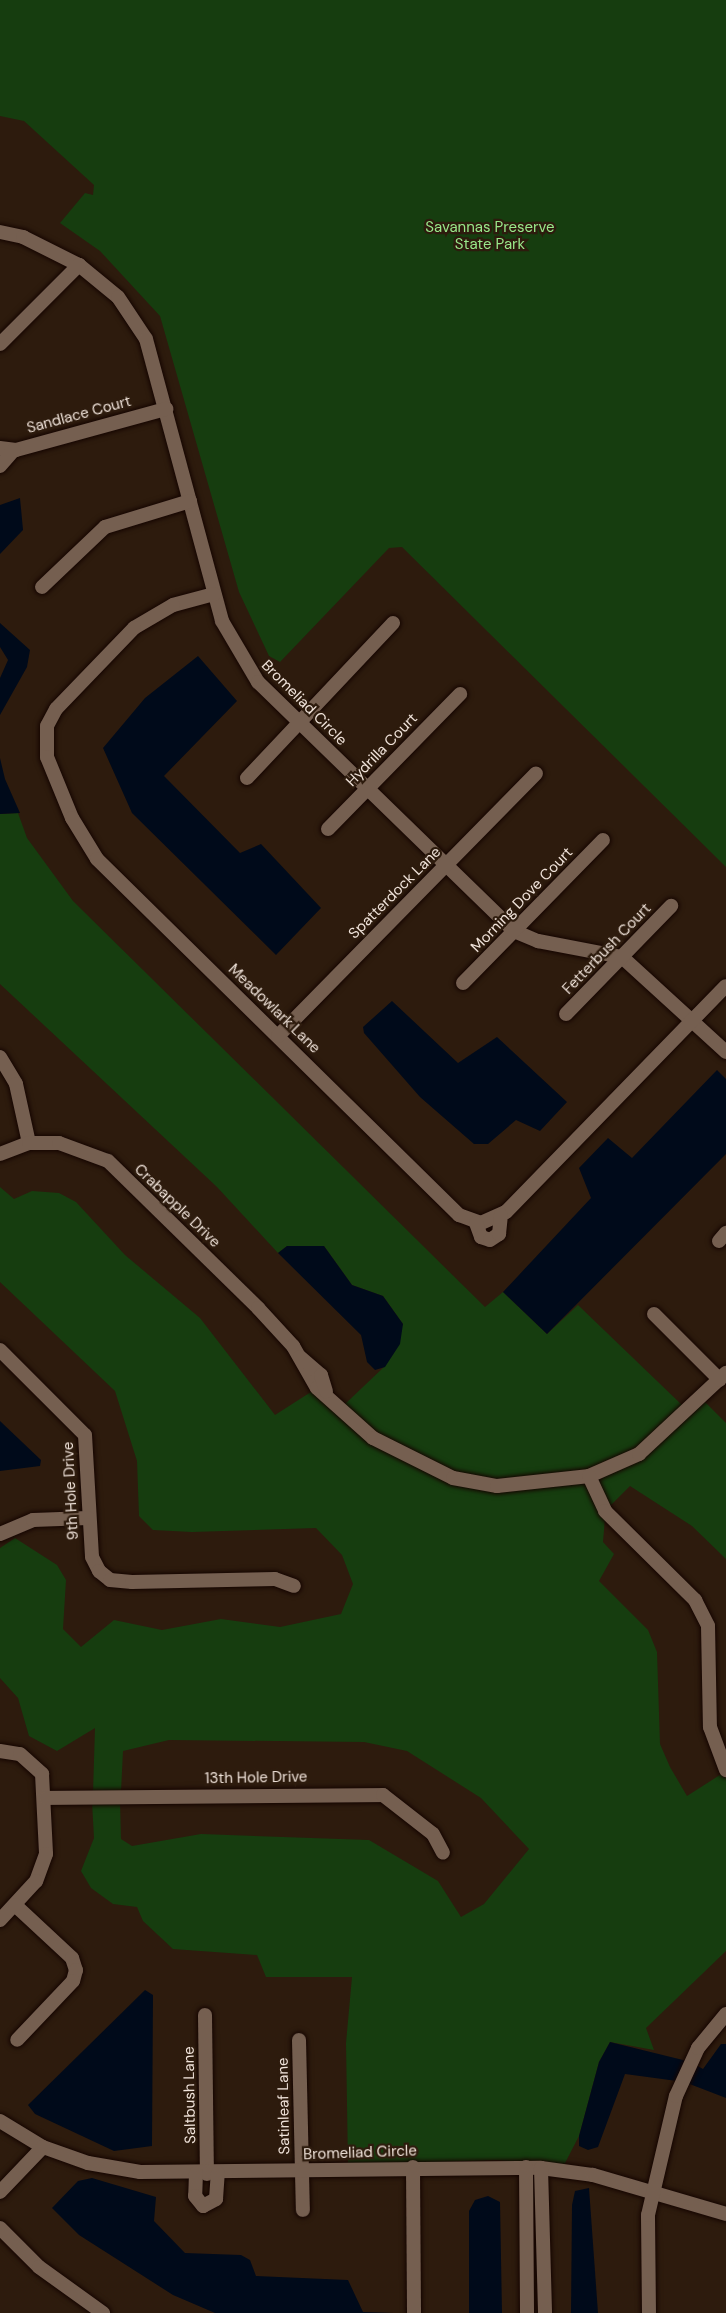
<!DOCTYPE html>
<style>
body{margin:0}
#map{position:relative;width:726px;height:2313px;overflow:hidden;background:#2d1b0d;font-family:"DM Sans",sans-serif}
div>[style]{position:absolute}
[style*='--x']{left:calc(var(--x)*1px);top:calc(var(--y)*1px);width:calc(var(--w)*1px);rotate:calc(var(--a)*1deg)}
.green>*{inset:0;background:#163d0f}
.water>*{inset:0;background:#000a1a}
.roads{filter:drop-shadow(0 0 2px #150500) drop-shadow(0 0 2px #150500)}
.minor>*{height:14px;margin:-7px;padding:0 7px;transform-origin:7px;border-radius:7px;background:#755f50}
span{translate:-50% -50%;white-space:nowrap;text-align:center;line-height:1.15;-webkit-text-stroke:4.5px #2d1b0d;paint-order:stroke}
.park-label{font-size:15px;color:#99e88a}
.street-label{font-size:15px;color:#f0e3da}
</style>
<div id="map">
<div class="green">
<i style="clip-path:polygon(0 0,726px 0,726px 867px,402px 547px,389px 548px,280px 662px,269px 656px,239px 592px,160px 316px,100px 251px,60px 223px,85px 193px,93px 195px,94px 185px,24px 121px,0 116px)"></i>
<i style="clip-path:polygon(18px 813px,27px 838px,73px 901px,485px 1307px,503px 1292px,547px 1334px,578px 1305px,682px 1405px,636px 1450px,587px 1471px,497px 1482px,454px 1473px,376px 1435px,344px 1405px,385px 1366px,403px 1324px,383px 1296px,352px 1285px,324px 1246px,287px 1246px,278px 1253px,217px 1187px,0 984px,0 814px)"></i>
<i style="clip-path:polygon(0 1187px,14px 1199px,32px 1191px,59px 1193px,76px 1202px,125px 1255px,200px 1318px,275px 1415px,314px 1390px,370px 1442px,452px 1482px,496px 1491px,586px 1481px,605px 1518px,603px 1542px,614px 1554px,599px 1581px,648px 1630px,657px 1652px,660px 1744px,670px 1767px,687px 1796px,723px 1773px,726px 1778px,726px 1951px,646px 2028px,654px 2050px,610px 2042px,599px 2062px,579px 2136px,564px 2165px,496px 2160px,348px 2165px,346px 2043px,352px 1977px,266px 1977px,257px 1955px,173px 1949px,143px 1921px,137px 1907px,113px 1904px,91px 1888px,81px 1871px,94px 1838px,92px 1802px,120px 1801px,121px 1839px,132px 1846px,201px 1834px,369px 1840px,438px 1881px,461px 1917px,484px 1904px,529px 1849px,481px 1798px,407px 1751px,364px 1742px,169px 1740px,123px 1751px,121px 1792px,93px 1792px,95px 1728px,57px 1751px,29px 1736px,18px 1698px,0 1678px,0 1548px,15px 1538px,57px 1565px,66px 1580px,63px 1629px,81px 1647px,114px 1620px,162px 1630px,221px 1619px,280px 1627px,341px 1614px,353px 1584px,342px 1555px,316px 1528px,192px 1532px,153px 1530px,139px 1516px,137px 1461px,115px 1391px,0 1282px)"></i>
<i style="clip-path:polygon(705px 1402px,726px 1423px,726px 1559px,692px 1526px,630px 1486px,608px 1508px,595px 1479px,642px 1458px)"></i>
</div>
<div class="water">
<i style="clip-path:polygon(20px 498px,23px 530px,0 554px,0 505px)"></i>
<i style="clip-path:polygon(0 623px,30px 650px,27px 667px,0 715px,0 678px,8px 660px,0 647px)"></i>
<i style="clip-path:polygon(198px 656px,237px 701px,164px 776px,240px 853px,261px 844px,321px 908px,276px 955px,132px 813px,103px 748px,145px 698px)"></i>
<i style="clip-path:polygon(0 758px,5px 779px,20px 813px,0 814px)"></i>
<i style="clip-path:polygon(392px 1001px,458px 1063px,497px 1037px,567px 1102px,540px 1131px,516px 1120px,488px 1144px,474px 1144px,420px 1097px,364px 1033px,363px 1027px)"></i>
<i style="clip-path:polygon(717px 1070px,726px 1079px,726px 1154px,547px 1334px,503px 1292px,591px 1198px,579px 1168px,608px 1138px,632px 1158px)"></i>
<i style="clip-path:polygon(287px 1246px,324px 1246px,352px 1285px,383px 1296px,403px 1324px,400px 1344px,385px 1367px,375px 1370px,367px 1362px,361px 1335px,278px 1253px)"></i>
<i style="clip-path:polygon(0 1421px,41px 1460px,40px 1466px,0 1471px)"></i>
<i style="clip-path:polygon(145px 1990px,153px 1995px,152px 2146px,114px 2151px,35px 2114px,28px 2105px)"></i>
<i style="clip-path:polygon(610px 2042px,687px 2061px,677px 2081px,625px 2074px,598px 2147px,588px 2150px,579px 2146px,579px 2136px,599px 2062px)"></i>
<i style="clip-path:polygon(721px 2044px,726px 2044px,726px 2098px,687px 2083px,696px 2065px,703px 2069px)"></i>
<i style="clip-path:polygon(92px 2178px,156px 2197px,154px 2221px,185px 2253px,241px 2255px,250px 2260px,256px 2276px,348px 2280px,363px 2312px,394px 2313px,215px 2313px,173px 2295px,79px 2235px,52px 2208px,78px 2181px)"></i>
<i style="clip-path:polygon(589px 2188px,598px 2313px,571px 2313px,572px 2205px,575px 2191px)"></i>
<i style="clip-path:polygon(488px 2196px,500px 2202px,502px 2313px,469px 2313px,469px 2211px,475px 2200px)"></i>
</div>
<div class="roads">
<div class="minor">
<i style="--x:0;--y:232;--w:24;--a:12"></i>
<i style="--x:23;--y:237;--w:63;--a:26.6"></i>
<i style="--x:79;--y:265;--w:50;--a:39.4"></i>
<i style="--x:118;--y:297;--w:50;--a:56.3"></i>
<i style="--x:146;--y:339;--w:292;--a:74.9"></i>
<i style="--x:222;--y:621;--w:71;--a:59.5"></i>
<i style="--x:258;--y:682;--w:357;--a:44.2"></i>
<i style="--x:514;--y:931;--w:26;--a:23"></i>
<i style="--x:538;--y:941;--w:86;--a:10.8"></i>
<i style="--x:622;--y:957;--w:141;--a:42.4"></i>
<i style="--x:0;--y:344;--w:112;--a:-45"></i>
<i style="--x:0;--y:448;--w:16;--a:7"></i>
<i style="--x:16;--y:450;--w:156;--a:-15.3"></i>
<i style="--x:0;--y:466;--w:21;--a:-49"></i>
<i style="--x:42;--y:587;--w:87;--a:-43.6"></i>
<i style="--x:105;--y:527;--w:89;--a:-17"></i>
<i style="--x:214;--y:594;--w:42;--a:165"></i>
<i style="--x:173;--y:605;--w:45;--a:149.5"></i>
<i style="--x:134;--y:628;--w:112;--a:133.9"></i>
<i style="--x:56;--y:709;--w:19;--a:118"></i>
<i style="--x:47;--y:726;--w:31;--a:90"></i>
<i style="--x:47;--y:757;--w:66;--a:67.7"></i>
<i style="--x:72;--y:818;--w:48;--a:58.6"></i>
<i style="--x:97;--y:859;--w:508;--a:44.52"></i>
<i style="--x:459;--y:1215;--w:23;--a:20"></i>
<i style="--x:481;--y:1223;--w:27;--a:-24"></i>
<i style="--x:506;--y:1212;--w:315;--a:-45.8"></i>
<i style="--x:247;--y:778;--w:213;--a:-46.7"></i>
<i style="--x:328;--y:829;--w:189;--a:-45.6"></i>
<i style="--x:463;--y:983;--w:200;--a:-45.6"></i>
<i style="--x:566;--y:1014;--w:151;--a:-45.8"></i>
<i style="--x:278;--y:1036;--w:368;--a:-45.5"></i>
<i style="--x:0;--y:1057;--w:31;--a:59"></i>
<i style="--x:16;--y:1084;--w:60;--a:77.6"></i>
<i style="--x:0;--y:1154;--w:31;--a:-21"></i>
<i style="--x:29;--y:1143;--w:30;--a:0"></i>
<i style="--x:59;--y:1143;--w:52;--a:20.2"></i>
<i style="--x:108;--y:1161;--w:210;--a:44.4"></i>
<i style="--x:258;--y:1308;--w:52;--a:47.4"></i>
<i style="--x:293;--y:1346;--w:48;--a:60.3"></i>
<i style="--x:317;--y:1388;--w:75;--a:41.8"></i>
<i style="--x:373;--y:1438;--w:89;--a:26.6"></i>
<i style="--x:453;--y:1478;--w:45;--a:10.3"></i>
<i style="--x:497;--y:1486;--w:93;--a:-6.2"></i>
<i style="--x:589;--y:1476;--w:55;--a:-23.7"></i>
<i style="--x:639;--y:1454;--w:119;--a:-43"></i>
<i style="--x:476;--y:1223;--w:15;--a:70"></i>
<i style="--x:481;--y:1237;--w:9;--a:18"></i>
<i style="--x:490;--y:1240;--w:11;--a:-34"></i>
<i style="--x:499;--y:1234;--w:19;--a:-84"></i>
<i style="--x:719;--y:1241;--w:11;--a:-49"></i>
<i style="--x:654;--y:1314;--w:93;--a:45"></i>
<i style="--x:0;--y:1350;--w:120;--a:45"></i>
<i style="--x:85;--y:1435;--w:122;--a:86.7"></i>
<i style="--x:92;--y:1557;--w:16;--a:63"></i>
<i style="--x:99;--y:1571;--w:14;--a:39"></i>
<i style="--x:110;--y:1580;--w:22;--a:5"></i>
<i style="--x:132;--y:1582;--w:143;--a:-1.2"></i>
<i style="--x:275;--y:1579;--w:20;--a:20"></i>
<i style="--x:300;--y:1357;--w:28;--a:41"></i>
<i style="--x:321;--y:1375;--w:17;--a:73"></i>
<i style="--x:589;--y:1476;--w:38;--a:65"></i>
<i style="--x:605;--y:1511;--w:127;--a:44.7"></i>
<i style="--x:695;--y:1600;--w:29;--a:63"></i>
<i style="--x:708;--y:1626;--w:101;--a:88.9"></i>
<i style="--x:710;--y:1727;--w:46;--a:69.6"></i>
<i style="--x:0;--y:1534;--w:36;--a:-23"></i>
<i style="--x:33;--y:1520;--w:55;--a:-2.1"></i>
<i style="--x:0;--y:1751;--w:20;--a:9"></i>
<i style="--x:20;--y:1754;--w:30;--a:42"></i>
<i style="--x:42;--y:1774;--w:80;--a:87.1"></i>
<i style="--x:46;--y:1854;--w:29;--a:110"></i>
<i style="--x:36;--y:1881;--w:53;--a:132.7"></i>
<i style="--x:46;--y:1798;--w:337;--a:-0.5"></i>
<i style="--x:383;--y:1795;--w:63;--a:38"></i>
<i style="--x:433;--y:1834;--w:21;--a:62"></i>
<i style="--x:15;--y:1905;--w:78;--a:42.9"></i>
<i style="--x:72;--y:1958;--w:13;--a:72"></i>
<i style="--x:76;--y:1970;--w:11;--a:105"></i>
<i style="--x:73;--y:1981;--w:81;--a:133.5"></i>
<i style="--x:205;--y:2015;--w:159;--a:89.3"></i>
<i style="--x:299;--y:2040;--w:170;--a:88.7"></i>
<i style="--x:0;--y:2121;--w:50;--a:31.2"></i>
<i style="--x:43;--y:2147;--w:48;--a:19.6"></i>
<i style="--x:88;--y:2163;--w:53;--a:9.8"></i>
<i style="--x:140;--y:2172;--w:401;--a:-0.6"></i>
<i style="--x:541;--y:2168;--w:52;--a:7.7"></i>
<i style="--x:593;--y:2175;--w:139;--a:16.3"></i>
<i style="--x:413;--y:2167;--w:146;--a:89.6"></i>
<i style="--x:526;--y:2167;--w:146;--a:89.6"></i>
<i style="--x:541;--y:2168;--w:145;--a:88.4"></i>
<i style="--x:196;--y:2173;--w:23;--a:92"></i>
<i style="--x:195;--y:2196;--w:13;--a:51"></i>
<i style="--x:203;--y:2206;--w:15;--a:-28"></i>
<i style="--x:216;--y:2199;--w:26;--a:-86"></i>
<i style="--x:0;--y:2192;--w:62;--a:-46.3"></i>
<i style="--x:0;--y:2228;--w:55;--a:45"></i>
<i style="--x:39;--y:2267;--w:79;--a:35.7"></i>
<i style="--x:649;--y:2313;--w:98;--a:-90.6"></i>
<i style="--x:648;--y:2215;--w:122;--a:-76.8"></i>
<i style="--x:676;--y:2096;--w:53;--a:-65.4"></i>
<i style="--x:698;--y:2048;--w:44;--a:-50.5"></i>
</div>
</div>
<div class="park-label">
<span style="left:490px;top:236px">Savannas Preserve<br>State Park</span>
</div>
<div class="street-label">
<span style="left:79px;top:415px;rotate:-15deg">Sandlace Court</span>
<span style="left:304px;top:703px;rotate:45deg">Bromeliad Circle</span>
<span style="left:382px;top:750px;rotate:-46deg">Hydrilla Court</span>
<span style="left:395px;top:893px;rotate:-45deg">Spatterdock Lane</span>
<span style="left:522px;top:900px;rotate:-46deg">Morning Dove Court</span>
<span style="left:607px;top:949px;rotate:-46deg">Fetterbush Court</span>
<span style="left:274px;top:1009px;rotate:44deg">Meadowlark Lane</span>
<span style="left:177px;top:1206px;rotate:44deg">Crabapple Drive</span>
<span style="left:71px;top:1491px;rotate:-93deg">9th Hole Drive</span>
<span style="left:256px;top:1778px;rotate:-1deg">13th Hole Drive</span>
<span style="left:190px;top:2095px;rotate:-91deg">Saltbush Lane</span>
<span style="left:284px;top:2106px;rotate:-91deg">Satinleaf Lane</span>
<span style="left:360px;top:2153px;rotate:-2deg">Bromeliad Circle</span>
</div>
</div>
